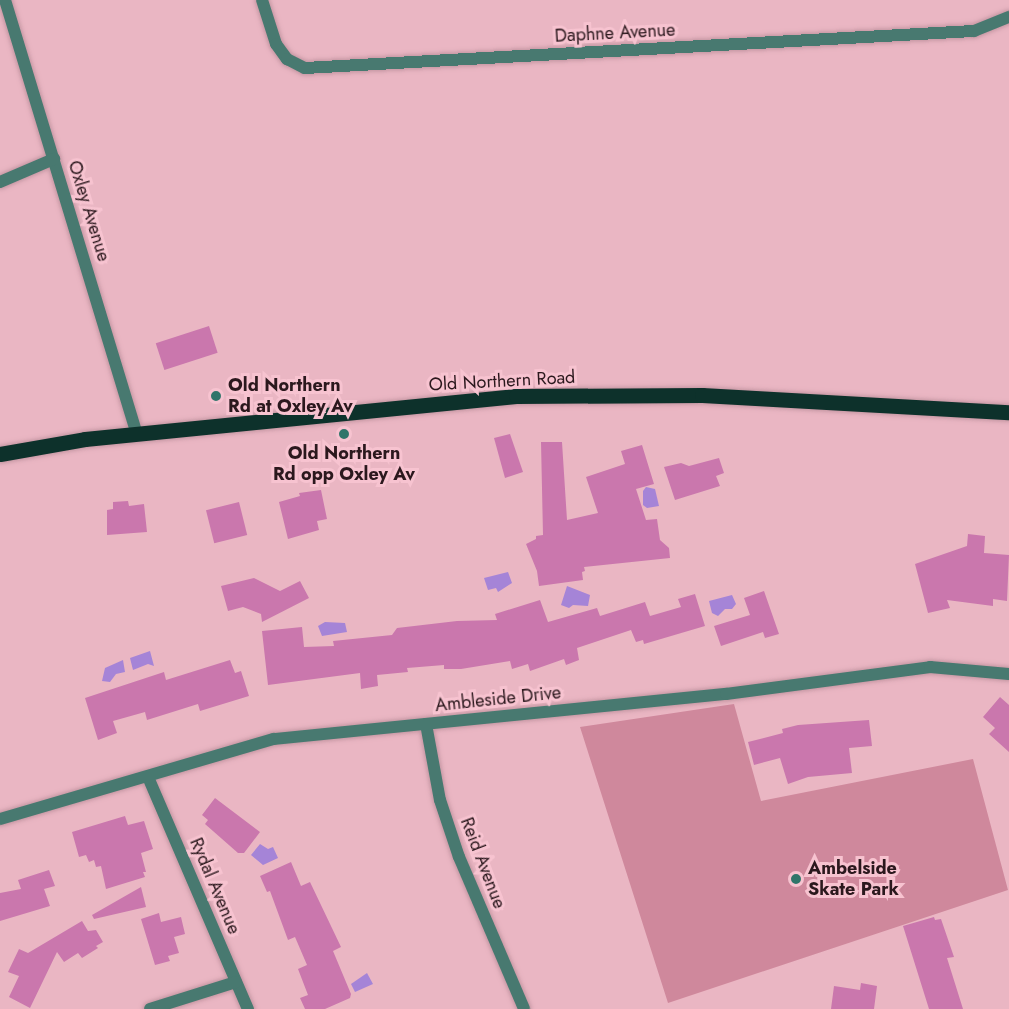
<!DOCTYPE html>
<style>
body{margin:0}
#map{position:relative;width:1009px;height:1009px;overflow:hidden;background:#eab6c3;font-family:Jost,sans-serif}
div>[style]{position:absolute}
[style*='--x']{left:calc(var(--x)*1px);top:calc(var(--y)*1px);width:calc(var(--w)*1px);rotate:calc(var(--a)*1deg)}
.green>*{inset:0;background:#cf889c}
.water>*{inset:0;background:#a584d7}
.building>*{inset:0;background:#ca77ad;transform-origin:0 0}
.roads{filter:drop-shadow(0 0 2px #c496a2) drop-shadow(0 0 2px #c496a2)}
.minor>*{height:12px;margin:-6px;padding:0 6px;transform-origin:6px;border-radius:6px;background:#487970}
.primary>*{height:15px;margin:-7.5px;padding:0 7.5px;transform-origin:7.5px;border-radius:7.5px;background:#0d312b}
.dots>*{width:16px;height:16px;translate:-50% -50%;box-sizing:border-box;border:3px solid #f7c3d0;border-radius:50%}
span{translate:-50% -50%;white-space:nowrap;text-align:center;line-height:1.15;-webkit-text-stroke:6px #f7c3d0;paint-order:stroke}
.street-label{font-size:18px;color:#2b181d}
.poi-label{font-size:18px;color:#2b181d;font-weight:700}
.left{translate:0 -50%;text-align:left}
</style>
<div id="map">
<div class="green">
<i style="clip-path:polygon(734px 704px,761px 801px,973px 759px,1008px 890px,668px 1003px,580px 727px)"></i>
</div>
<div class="water">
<i style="clip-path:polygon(646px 487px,655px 489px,659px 506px,647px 508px,643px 505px,643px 491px)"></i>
<i style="clip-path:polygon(508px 572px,512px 583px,498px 592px,496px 588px,488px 590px,484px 578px)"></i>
<i style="clip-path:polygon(567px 586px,590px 595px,588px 606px,573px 605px,569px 608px,561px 605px)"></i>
<i style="clip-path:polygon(732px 595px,736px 604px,732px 609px,725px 609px,718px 616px,712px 613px,709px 601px)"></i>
<i style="clip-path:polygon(325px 622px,345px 623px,347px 632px,322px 636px,318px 626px)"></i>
<i style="clip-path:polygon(150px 651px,154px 666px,148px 664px,133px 670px,130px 658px)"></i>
<i style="clip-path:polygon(123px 660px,125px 672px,116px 674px,110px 682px,102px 681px,105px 668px)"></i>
<i style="clip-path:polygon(260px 844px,268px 849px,273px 847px,278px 858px,263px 865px,251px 855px)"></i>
<i style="clip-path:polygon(367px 973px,373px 984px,355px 992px,351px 984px)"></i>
</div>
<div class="building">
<i style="left:209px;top:326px;width:28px;height:56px;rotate:72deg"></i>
<i style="clip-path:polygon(510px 434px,523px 472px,505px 478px,494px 438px)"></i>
<i style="clip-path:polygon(541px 442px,562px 442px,567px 520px,598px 513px,586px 477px,625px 464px,621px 451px,642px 445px,654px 484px,636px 489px,646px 520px,657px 519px,660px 540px,669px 548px,670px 558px,584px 567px,585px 571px,582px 572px,583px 580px,539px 586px,537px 571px,526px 544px,536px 539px,536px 536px,543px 535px)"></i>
<i style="clip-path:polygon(719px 458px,724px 473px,716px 476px,720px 486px,675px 500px,664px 467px,681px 463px,689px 466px)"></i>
<i style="clip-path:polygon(321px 490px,327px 519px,317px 521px,319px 530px,288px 539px,279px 502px,300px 496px,299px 493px)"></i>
<i style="clip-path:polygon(128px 501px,129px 506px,144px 504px,147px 532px,107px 535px,107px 510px,113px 509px,113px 502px)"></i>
<i style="left:239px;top:502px;width:34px;height:34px;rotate:76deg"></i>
<i style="clip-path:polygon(968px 534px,985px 536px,984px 553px,1009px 555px,1007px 601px,993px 599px,993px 606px,947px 600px,950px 608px,928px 613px,915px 564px,967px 546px)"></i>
<i style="clip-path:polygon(254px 578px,280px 591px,300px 581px,309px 598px,262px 622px,261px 614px,243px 607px,228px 611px,221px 586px)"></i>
<i style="clip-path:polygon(764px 591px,779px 634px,765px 638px,763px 632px,721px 646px,714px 626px,750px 615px,744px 598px)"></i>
<i style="clip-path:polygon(695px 594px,705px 626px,644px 644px,643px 640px,636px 642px,631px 630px,577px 648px,579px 660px,566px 665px,564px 659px,530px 671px,528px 664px,512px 669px,510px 661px,461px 669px,444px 669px,444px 665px,407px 668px,408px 672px,377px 675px,378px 686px,361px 689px,360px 673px,268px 685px,262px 631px,302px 627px,304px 647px,334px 646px,333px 641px,392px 635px,397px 628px,457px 621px,497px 620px,495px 614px,540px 600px,548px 622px,597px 608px,600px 616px,645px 602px,650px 616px,681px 607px,678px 599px)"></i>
<i style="clip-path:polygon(230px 660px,235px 673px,241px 671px,249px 696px,200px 711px,198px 704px,147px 720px,145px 712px,113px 721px,117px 733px,98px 740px,85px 698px,164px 672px,166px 680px)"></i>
<i style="clip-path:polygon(1000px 697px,1009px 705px,1009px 752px,989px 734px,995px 728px,983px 717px)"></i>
<i style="clip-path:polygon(869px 720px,872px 746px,849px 748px,852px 773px,808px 777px,788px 784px,780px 758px,754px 765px,748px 742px,783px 733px,782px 729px,798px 725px)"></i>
<i style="clip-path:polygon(215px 798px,260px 832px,244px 853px,238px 853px,205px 824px,208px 820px,202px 815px)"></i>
<i style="clip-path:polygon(125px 816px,128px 825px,144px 821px,153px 849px,141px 853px,146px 872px,143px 872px,145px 877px,106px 889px,101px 866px,96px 867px,94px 860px,89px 862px,86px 855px,79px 857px,72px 832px)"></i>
<i style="clip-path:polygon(291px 862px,301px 886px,310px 882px,341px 947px,333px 951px,351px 994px,350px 998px,325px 1009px,305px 1009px,300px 998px,308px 995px,298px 969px,307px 965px,295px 937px,288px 940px,270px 891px,267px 892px,260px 876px)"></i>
<i style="clip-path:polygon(49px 870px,55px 886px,44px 889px,50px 906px,0 921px,0 893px,21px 889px,18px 880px)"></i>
<i style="clip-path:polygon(141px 887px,146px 907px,94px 919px,92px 915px)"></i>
<i style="clip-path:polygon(159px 913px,161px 922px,181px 917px,185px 934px,174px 937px,179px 953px,168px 956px,170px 961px,155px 965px,141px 919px)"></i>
<i style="clip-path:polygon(934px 917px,935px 920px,941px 919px,954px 957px,947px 958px,963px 1009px,929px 1009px,903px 926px)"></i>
<i style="clip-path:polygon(82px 921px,88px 931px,96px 930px,103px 942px,96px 946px,98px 948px,82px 958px,78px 953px,64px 962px,57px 952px,30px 1008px,9px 997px,19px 976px,8px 972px,19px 949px,28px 953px)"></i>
<i style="clip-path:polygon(861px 983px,877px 986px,874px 1009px,831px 1009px,834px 986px,860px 990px)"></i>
</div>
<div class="roads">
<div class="minor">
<i style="--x:5;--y:0;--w:454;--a:73.1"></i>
<i style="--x:262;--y:0;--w:46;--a:72.3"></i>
<i style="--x:276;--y:44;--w:19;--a:54"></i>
<i style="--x:287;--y:59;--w:20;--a:27"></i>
<i style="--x:305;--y:68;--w:670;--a:-3.17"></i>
<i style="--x:974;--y:31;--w:38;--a:-22"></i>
<i style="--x:0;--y:182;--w:59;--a:-23.1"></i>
<i style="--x:426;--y:724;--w:77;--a:79.6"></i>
<i style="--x:440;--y:800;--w:60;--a:71.6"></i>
<i style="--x:459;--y:857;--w:165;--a:66.8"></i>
<i style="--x:148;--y:777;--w:253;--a:66.7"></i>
<i style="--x:0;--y:819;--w:285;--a:-16.3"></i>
<i style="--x:274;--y:739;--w:454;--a:-5.7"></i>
<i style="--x:726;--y:694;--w:206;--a:-7.5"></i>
<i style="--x:930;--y:667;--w:79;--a:5.1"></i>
<i style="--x:150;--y:1009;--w:90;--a:-17.4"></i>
</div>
<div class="primary">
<i style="--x:0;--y:454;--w:86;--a:-10"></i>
<i style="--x:85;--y:439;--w:433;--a:-5.7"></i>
<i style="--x:516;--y:396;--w:186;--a:-0.3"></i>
<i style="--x:702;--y:395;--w:307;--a:3.2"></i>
</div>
</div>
<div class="dots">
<i style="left:216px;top:396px;background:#30756a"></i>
<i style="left:344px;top:434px;background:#30756a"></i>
<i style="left:796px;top:879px;background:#30756a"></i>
</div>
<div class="street-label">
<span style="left:615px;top:33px;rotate:-3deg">Daphne Avenue</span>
<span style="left:89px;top:211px;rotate:73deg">Oxley Avenue</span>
<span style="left:502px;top:381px;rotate:-3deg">Old Northern Road</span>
<span style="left:498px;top:699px;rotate:-6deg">Ambleside Drive</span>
<span style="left:483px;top:863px;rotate:69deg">Reid Avenue</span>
<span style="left:215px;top:886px;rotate:67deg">Rydal Avenue</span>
</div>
<div class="poi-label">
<span class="left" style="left:228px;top:396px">Old Northern<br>Rd at Oxley Av</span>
<span style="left:344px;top:464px">Old Northern<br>Rd opp Oxley Av</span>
<span class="left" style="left:808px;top:879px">Ambelside<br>Skate Park</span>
</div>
</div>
